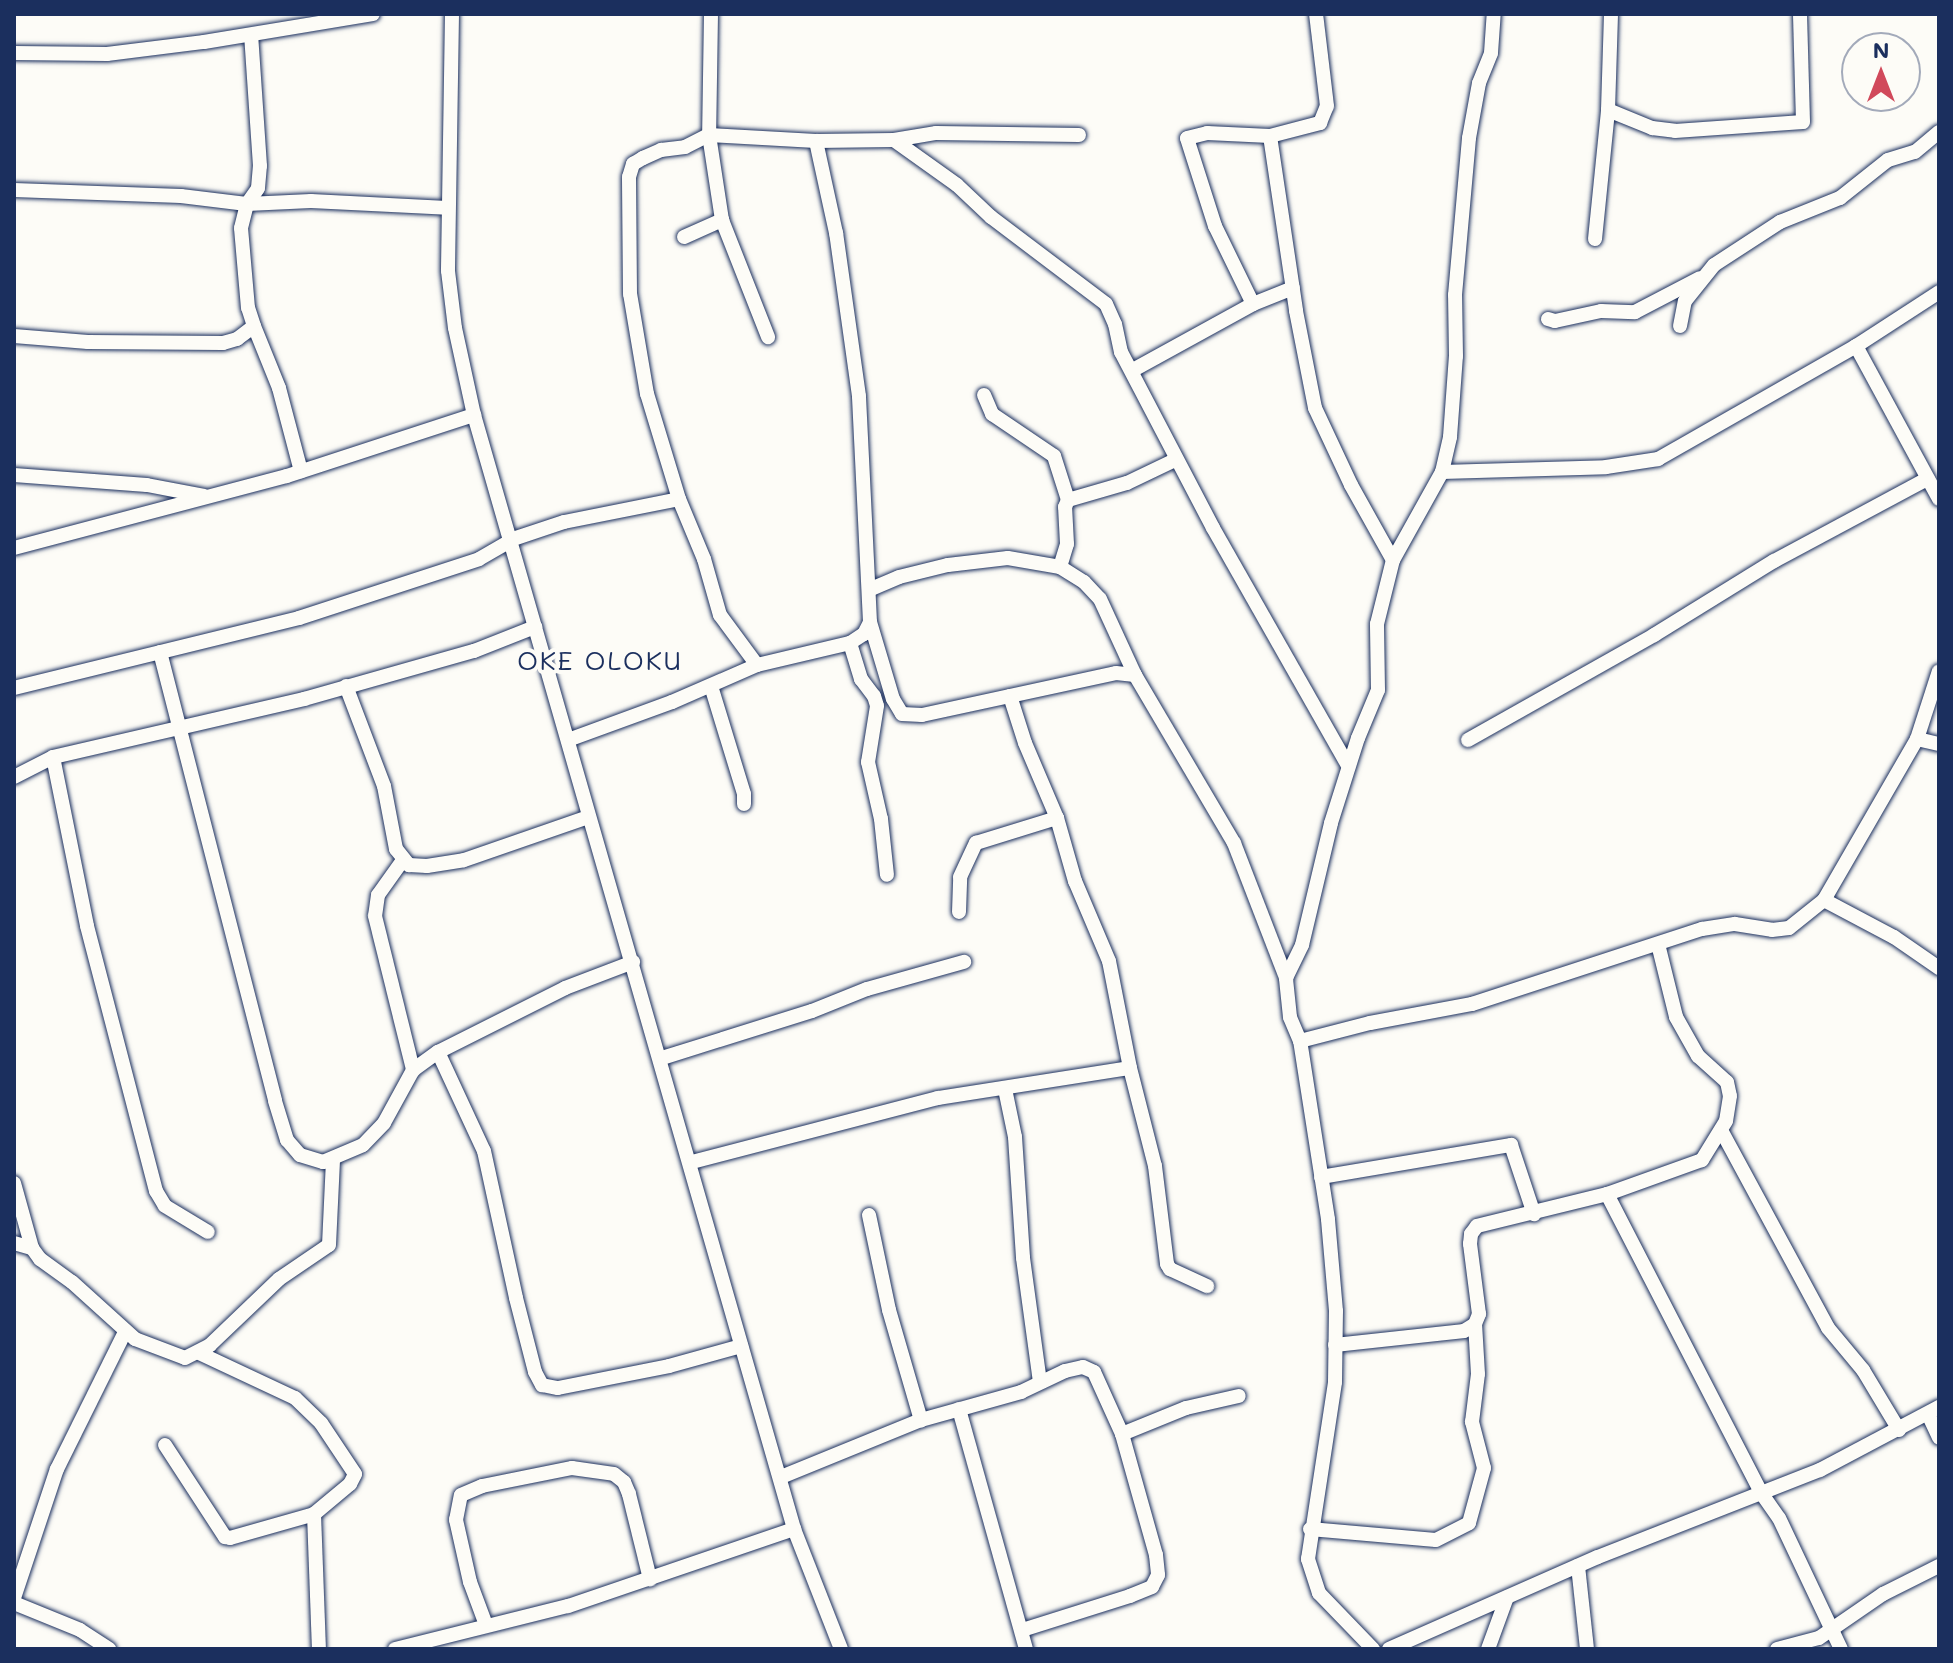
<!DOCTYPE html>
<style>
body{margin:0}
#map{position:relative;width:1953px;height:1663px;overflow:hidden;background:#fdfcf7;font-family:Mali,sans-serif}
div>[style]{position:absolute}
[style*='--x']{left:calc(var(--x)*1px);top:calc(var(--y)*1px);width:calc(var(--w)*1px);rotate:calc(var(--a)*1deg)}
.roads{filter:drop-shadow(0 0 2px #1b2f5e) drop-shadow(0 0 2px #1b2f5e)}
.minor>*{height:14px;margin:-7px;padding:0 7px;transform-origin:7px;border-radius:7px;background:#fdfcf7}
span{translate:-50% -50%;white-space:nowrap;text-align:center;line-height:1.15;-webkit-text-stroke:8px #fdfcf7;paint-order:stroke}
.quarter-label{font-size:26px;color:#1b2f5e;letter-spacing:2px}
.frame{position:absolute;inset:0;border:16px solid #1b2f5e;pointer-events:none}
.north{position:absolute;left:1841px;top:32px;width:80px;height:80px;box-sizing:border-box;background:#fdfcf7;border:2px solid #a3aaba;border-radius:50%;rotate:0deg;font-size:22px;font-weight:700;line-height:32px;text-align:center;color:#1b2f5e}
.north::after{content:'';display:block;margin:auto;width:28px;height:36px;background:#d1495b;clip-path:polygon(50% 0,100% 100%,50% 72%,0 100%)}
</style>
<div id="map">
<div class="roads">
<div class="minor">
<i style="--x:452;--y:14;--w:257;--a:90.9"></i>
<i style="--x:448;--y:271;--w:57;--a:83"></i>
<i style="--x:455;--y:328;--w:89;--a:77.7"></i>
<i style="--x:474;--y:415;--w:1159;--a:73.97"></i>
<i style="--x:794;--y:1529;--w:129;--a:68.6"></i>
<i style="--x:711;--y:14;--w:121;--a:90.9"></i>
<i style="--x:709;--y:135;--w:86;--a:81.3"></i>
<i style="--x:722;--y:220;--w:126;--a:68.5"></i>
<i style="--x:14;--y:53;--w:93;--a:0.6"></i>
<i style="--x:107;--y:54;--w:98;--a:-7.1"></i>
<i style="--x:204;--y:42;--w:171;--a:-9.4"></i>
<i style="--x:1608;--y:110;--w:48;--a:22.2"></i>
<i style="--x:1652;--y:128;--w:23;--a:7"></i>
<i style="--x:1675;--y:131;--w:128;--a:-4"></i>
<i style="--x:1803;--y:122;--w:108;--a:-91.6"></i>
<i style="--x:1270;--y:136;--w:177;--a:81.5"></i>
<i style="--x:1296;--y:311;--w:99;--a:78.9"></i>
<i style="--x:1315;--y:408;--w:85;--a:64.9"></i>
<i style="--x:1351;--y:485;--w:86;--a:60.8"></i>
<i style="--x:894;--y:140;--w:77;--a:35.5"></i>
<i style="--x:957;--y:185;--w:47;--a:43.3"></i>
<i style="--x:991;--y:217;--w:144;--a:37.1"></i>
<i style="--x:1106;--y:304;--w:22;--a:66"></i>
<i style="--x:1115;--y:324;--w:29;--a:78"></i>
<i style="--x:1121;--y:352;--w:199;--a:62.4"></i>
<i style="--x:1213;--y:528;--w:274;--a:60.4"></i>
<i style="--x:14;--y:190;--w:167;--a:2.1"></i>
<i style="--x:181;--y:196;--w:66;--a:6.9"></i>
<i style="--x:247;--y:204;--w:64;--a:-2.7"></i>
<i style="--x:311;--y:201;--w:136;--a:2.9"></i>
<i style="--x:684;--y:237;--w:42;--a:-24.1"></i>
<i style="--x:1595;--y:239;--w:130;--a:-84.2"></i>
<i style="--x:1608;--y:110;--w:96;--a:-88.2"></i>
<i style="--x:1253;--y:304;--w:87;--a:-116"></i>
<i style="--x:1215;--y:226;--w:92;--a:-107.7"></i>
<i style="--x:1187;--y:138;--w:21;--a:-14"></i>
<i style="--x:1207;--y:133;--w:63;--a:2.7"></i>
<i style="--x:1270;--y:136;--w:52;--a:-14.6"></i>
<i style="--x:1320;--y:123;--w:18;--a:-68"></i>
<i style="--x:1327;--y:106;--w:93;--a:-96.8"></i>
<i style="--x:1548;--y:319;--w:7;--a:16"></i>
<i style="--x:1555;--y:321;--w:47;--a:-12.3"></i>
<i style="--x:1601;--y:311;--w:34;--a:2"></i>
<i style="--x:1635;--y:312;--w:73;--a:-27.6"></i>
<i style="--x:254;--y:326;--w:67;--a:68"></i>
<i style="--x:279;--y:388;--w:86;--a:75.2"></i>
<i style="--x:1680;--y:326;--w:25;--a:-79"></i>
<i style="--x:1685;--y:301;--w:46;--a:-51.1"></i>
<i style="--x:1714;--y:265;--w:79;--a:-33.1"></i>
<i style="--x:1780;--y:222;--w:65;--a:-21.8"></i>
<i style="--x:1840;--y:198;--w:61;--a:-38.4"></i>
<i style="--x:1888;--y:160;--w:28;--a:-17"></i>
<i style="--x:1915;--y:152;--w:31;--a:-40"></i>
<i style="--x:14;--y:336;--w:74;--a:4.6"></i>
<i style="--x:88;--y:342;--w:135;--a:0.4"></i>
<i style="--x:223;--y:343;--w:15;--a:-16"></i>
<i style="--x:237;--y:339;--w:21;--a:-37"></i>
<i style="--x:254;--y:326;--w:19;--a:-108"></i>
<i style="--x:248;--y:308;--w:80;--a:-95"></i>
<i style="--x:241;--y:228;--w:25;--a:-76"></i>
<i style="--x:247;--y:204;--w:19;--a:-55"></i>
<i style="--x:258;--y:188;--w:22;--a:-85"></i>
<i style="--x:260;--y:166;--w:131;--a:-93.9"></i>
<i style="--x:1856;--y:346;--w:174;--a:61.5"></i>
<i style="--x:1133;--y:370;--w:137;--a:-28.8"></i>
<i style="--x:1253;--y:304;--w:43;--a:-21.8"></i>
<i style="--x:984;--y:395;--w:21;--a:67"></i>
<i style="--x:992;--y:414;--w:75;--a:34.1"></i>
<i style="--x:1054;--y:456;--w:46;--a:72.3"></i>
<i style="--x:1442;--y:472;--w:164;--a:-1.7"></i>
<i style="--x:1606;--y:467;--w:53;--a:-8.7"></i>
<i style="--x:1658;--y:459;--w:228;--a:-29.7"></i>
<i style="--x:1856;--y:346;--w:99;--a:-33"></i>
<i style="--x:14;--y:475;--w:133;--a:4.3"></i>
<i style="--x:147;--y:485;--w:58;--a:10.9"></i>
<i style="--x:679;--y:499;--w:65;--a:67.4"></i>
<i style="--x:704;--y:559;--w:58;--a:74.1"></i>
<i style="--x:720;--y:615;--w:62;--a:53.5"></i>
<i style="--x:14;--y:548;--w:282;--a:-14.8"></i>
<i style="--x:287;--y:476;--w:197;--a:-18.1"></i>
<i style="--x:1060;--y:567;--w:24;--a:-73"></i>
<i style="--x:1067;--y:544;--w:37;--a:-93"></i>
<i style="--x:1065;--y:507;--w:8;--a:-67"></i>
<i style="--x:1068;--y:500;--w:61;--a:-16.1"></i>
<i style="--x:1127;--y:483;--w:55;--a:-25.6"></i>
<i style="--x:871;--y:589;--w:30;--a:-23"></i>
<i style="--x:899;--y:577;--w:50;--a:-13.8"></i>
<i style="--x:948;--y:565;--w:60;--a:-6.7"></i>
<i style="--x:1008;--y:558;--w:53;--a:9.8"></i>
<i style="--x:1060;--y:567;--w:28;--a:32"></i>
<i style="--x:1084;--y:582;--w:23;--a:47"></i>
<i style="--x:1100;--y:599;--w:84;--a:65.3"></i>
<i style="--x:1135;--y:675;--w:195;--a:59.5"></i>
<i style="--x:1234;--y:843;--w:145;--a:68.9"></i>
<i style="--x:870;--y:622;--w:80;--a:73.4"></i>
<i style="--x:893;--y:699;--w:17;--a:59"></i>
<i style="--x:902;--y:714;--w:20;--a:3"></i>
<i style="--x:922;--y:715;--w:198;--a:-12.2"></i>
<i style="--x:1116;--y:673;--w:19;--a:6"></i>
<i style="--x:850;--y:643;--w:38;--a:73"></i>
<i style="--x:861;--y:679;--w:21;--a:53"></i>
<i style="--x:874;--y:696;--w:10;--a:73"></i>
<i style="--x:877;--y:706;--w:57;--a:99.1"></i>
<i style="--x:868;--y:762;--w:58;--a:77.2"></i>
<i style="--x:881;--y:819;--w:56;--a:83.9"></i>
<i style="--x:160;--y:652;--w:463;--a:75.6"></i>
<i style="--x:275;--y:1101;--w:41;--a:72.9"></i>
<i style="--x:287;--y:1140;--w:20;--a:49"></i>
<i style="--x:300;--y:1155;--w:24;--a:17"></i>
<i style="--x:323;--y:1162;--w:43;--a:-23"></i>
<i style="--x:363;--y:1145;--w:30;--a:-46"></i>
<i style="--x:384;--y:1123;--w:60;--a:-61.3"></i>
<i style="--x:413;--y:1070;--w:31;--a:-36"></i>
<i style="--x:438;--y:1052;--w:142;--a:-26.7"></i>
<i style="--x:565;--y:988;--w:73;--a:-20.9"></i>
<i style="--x:346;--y:686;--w:107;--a:69.2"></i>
<i style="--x:384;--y:786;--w:64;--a:79.2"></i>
<i style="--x:396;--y:849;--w:21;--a:51"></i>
<i style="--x:409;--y:865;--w:18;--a:3"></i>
<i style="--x:427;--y:866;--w:37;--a:-9"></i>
<i style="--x:464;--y:860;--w:131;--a:-19.1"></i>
<i style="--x:711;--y:686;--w:113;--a:73"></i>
<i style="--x:744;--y:794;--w:10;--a:90"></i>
<i style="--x:14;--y:688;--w:293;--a:-13.8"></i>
<i style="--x:299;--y:618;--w:189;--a:-18.1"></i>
<i style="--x:479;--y:559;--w:39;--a:-30"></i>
<i style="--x:513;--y:539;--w:54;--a:-18.4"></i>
<i style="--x:564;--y:522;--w:117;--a:-11.3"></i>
<i style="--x:679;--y:499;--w:110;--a:-106.9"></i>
<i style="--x:647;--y:394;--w:101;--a:-99.6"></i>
<i style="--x:630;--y:294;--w:117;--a:-90.5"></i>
<i style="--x:629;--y:177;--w:14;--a:-73"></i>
<i style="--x:633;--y:164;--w:12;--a:-31"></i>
<i style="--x:643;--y:158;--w:20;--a:-24"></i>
<i style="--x:661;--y:150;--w:24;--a:-7"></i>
<i style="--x:685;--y:147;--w:27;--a:-27"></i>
<i style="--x:709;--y:135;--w:107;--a:3.2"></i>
<i style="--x:816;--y:141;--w:78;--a:-0.7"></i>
<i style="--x:894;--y:140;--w:43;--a:-9.5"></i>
<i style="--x:936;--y:133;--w:143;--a:0.8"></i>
<i style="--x:1010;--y:696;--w:49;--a:72.3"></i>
<i style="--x:1025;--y:743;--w:82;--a:66.9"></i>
<i style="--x:1057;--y:818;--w:66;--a:74.1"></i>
<i style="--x:1075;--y:881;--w:87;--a:67"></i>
<i style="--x:1109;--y:961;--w:109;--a:78.9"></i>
<i style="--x:1130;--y:1068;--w:101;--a:75.7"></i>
<i style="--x:1155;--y:1166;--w:99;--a:83"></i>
<i style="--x:1167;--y:1264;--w:6;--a:59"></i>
<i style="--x:1170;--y:1269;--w:41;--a:24.7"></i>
<i style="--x:1917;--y:739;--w:23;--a:13"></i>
<i style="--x:568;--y:740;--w:111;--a:-20.1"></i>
<i style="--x:672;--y:702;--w:93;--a:-23.5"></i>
<i style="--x:757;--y:665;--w:96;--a:-13.3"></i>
<i style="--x:850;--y:643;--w:17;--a:-33"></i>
<i style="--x:864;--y:634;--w:13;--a:-63"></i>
<i style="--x:870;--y:622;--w:226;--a:-92.8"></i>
<i style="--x:859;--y:396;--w:165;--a:-98"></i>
<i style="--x:836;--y:233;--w:94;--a:-102.3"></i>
<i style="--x:1468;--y:740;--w:214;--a:-29.4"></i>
<i style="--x:1654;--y:635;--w:141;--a:-31.7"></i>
<i style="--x:1774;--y:561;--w:174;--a:-28.2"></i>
<i style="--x:53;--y:757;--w:172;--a:78.6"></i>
<i style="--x:87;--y:926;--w:274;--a:75.4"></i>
<i style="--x:156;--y:1191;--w:17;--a:59"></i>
<i style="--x:165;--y:1206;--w:50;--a:31.2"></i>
<i style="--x:14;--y:777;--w:44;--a:-27.1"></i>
<i style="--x:53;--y:757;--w:258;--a:-13"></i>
<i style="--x:304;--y:699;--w:177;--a:-15.8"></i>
<i style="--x:474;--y:651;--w:66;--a:-21.5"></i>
<i style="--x:403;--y:860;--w:43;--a:125.5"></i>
<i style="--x:378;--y:895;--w:21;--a:98"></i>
<i style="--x:375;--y:916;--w:159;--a:76.1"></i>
<i style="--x:1824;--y:900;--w:79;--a:27.9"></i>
<i style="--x:1894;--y:937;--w:55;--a:34.6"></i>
<i style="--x:959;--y:912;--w:35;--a:-88"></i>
<i style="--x:960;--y:877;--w:38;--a:-65"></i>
<i style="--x:976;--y:843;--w:85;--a:-17.2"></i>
<i style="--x:1658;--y:944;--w:75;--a:76.1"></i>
<i style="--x:1676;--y:1017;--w:45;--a:60.6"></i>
<i style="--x:1698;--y:1056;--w:39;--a:42"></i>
<i style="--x:1727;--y:1082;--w:14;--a:78"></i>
<i style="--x:1730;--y:1096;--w:25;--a:99"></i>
<i style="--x:1726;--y:1121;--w:46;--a:121.6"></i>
<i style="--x:1702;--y:1160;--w:101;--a:160.3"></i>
<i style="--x:1607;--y:1194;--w:338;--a:62.7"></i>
<i style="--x:1762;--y:1494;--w:29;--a:55"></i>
<i style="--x:1779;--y:1518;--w:145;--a:64.7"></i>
<i style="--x:1300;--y:1041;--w:72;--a:-14.4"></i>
<i style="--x:1370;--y:1023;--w:104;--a:-10.6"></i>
<i style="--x:1472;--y:1004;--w:242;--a:-18.1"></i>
<i style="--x:1702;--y:929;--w:33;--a:-9"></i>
<i style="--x:1735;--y:924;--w:37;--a:9"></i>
<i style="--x:1772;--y:930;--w:17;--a:-7"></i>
<i style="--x:1789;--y:928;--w:45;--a:-38.7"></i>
<i style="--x:1824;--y:900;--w:186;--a:-60"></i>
<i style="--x:1917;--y:739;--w:71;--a:-72.1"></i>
<i style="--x:438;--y:1052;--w:109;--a:65.1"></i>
<i style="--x:484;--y:1151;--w:150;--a:77.7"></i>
<i style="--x:516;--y:1298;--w:76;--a:75.6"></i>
<i style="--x:535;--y:1372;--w:15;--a:62"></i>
<i style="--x:542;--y:1385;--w:16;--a:11"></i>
<i style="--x:558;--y:1388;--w:113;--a:-11.2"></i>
<i style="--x:669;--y:1366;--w:75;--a:-15.5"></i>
<i style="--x:662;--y:1058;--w:157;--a:-17.4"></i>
<i style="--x:812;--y:1011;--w:59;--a:-21.8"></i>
<i style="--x:867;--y:989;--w:101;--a:-15.6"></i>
<i style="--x:1005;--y:1089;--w:49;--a:78.2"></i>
<i style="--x:1015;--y:1137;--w:121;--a:86.2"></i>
<i style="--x:1023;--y:1258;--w:125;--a:82.2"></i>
<i style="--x:1721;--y:1130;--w:225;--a:61.6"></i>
<i style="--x:1828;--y:1328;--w:55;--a:50.2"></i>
<i style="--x:1863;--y:1370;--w:70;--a:59"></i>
<i style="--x:692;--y:1162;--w:254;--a:-14.6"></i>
<i style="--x:938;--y:1098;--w:194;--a:-8.9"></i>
<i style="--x:1321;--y:1177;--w:193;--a:-9.6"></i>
<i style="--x:1511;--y:1145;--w:73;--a:71.6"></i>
<i style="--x:14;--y:1183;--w:67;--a:74.5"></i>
<i style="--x:32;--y:1248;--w:14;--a:54"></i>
<i style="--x:40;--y:1259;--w:39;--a:36"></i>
<i style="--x:72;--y:1282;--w:85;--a:42.1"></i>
<i style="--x:135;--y:1339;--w:53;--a:20.8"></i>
<i style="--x:185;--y:1358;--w:28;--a:-27"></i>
<i style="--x:210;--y:1345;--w:95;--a:-43.7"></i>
<i style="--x:279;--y:1279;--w:60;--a:-34.2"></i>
<i style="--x:329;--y:1245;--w:86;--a:-87.3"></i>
<i style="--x:869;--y:1215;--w:97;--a:78.1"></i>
<i style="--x:889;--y:1310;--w:115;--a:73.8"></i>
<i style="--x:14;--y:1243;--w:19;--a:16"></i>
<i style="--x:1335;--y:1345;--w:130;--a:-6.2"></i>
<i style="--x:1464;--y:1331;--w:13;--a:-32"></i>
<i style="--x:1475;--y:1324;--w:11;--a:-68"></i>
<i style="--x:1479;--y:1314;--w:71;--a:-97.3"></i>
<i style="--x:1470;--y:1244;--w:10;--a:-84"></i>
<i style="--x:1471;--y:1234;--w:10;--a:-53"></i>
<i style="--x:1477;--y:1226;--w:134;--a:-13.8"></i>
<i style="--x:959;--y:1409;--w:249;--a:74.4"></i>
<i style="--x:1928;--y:1414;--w:26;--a:65"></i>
<i style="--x:1122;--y:1434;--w:69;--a:-22.1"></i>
<i style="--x:1186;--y:1408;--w:54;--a:-12.8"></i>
<i style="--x:165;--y:1445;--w:110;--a:56.9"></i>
<i style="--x:225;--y:1537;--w:5;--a:11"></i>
<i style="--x:230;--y:1538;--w:87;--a:-15.9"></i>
<i style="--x:314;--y:1514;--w:47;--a:-39.8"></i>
<i style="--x:350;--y:1484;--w:11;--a:-63"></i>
<i style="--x:355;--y:1474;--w:61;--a:-123.7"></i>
<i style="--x:321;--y:1423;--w:36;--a:-136"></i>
<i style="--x:295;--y:1398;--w:106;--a:-154.9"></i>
<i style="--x:781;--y:1477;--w:151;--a:-22.2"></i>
<i style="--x:921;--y:1420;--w:104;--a:-15.6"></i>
<i style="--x:1021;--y:1392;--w:49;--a:-25.5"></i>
<i style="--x:1065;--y:1371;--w:18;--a:-13"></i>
<i style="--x:1083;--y:1367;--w:12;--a:24"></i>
<i style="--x:1094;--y:1372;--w:68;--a:65.7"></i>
<i style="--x:1122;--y:1434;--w:126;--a:74.3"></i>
<i style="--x:1156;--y:1555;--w:20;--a:84"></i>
<i style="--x:1158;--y:1575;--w:13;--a:117"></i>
<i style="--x:1152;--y:1587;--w:24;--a:158"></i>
<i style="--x:1130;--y:1596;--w:113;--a:162.5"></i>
<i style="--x:314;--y:1514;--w:135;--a:87.9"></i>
<i style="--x:1310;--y:1529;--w:126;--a:5"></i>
<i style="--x:1436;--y:1540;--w:37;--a:-27"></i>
<i style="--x:1469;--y:1523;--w:57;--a:-74.7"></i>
<i style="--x:1484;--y:1468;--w:48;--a:-104.6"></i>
<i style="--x:1472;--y:1422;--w:48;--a:-82.9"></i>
<i style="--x:1478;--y:1374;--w:50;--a:-93.4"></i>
<i style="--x:1578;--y:1566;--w:83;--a:83.8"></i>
<i style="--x:14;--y:1598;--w:136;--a:-71.6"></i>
<i style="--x:57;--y:1469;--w:153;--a:-63.6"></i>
<i style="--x:14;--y:1603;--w:71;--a:22.2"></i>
<i style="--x:80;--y:1630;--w:35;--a:33"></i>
<i style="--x:486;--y:1625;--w:46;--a:-110.4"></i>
<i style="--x:470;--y:1582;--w:64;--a:-102.7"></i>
<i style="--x:456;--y:1520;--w:25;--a:-79"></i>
<i style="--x:461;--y:1495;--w:23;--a:-23"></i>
<i style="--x:482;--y:1486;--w:92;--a:-11.3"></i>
<i style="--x:572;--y:1468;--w:42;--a:8.1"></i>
<i style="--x:614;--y:1474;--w:13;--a:39"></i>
<i style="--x:624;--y:1482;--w:13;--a:67"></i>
<i style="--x:629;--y:1494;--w:88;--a:76.1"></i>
<i style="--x:395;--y:1649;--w:178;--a:-14"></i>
<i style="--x:568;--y:1606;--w:239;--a:-18.8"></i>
<i style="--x:1373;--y:1649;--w:78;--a:-134"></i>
<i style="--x:1319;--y:1593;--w:36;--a:-108"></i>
<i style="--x:1308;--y:1559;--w:179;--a:-81.3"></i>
<i style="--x:1335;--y:1382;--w:71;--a:-89.2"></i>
<i style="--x:1336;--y:1311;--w:92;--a:-95"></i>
<i style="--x:1328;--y:1219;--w:180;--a:-98.9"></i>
<i style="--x:1300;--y:1041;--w:26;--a:-113"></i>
<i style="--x:1290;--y:1017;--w:39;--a:-96"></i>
<i style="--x:1286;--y:978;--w:37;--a:-64"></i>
<i style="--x:1302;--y:945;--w:125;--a:-76.6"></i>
<i style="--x:1331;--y:823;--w:89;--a:-72.4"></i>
<i style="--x:1358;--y:738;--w:52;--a:-67.4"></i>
<i style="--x:1378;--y:690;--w:66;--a:-90.9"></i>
<i style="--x:1377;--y:624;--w:66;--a:-76"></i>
<i style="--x:1393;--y:560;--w:101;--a:-60.9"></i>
<i style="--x:1442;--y:472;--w:36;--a:-77"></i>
<i style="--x:1450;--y:437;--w:81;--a:-85.8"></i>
<i style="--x:1456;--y:356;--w:61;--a:-90.9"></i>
<i style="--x:1455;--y:295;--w:158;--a:-84.9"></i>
<i style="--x:1469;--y:138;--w:56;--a:-79.7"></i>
<i style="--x:1479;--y:83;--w:32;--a:-68"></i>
<i style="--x:1491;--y:53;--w:39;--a:-86"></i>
<i style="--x:1389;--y:1649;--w:228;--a:-23.8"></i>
<i style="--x:1598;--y:1557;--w:238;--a:-21.4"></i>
<i style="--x:1820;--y:1470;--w:135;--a:-27.9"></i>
<i style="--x:1488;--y:1649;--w:55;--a:-69.9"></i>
<i style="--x:1777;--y:1649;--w:43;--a:-14.7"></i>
<i style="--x:1819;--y:1638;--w:78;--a:-34.5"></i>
<i style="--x:1883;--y:1594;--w:63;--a:-26.6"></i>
</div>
</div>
<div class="quarter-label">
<span style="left:600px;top:661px">OKE OLOKU</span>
</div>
<div class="frame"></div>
<div class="north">N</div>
</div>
